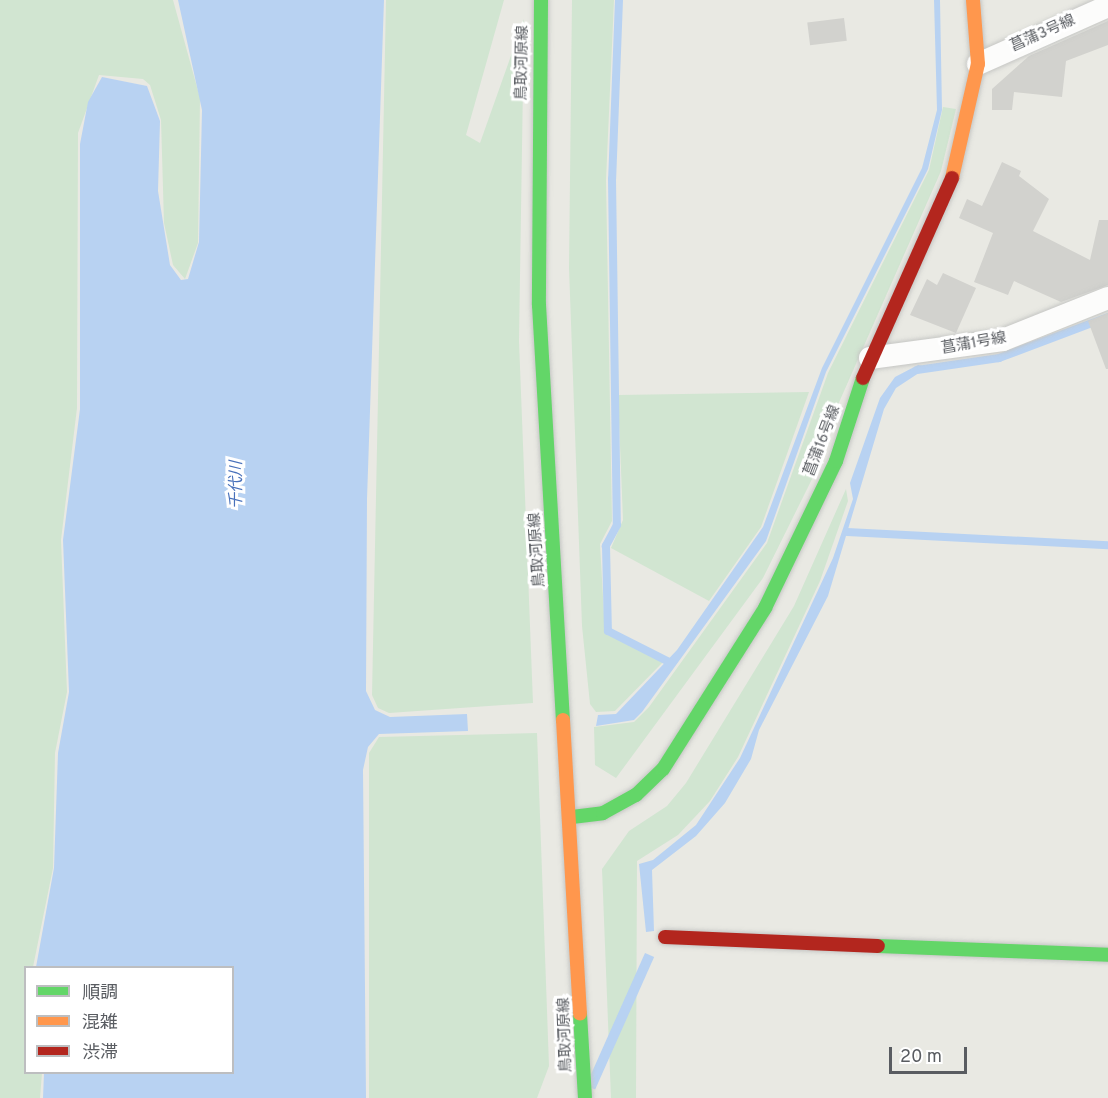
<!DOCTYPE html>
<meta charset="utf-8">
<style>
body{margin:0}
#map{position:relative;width:1108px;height:1098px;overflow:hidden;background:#e9e9e3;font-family:Overpass,"Noto Sans JP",sans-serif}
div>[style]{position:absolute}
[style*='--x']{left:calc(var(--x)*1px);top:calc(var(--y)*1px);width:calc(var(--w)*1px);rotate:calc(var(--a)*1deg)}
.green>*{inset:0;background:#d1e5d1}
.water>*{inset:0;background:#b8d2f2;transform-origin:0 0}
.stream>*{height:8px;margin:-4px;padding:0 4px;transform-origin:4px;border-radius:4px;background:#b8d2f2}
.building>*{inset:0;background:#d2d2ce;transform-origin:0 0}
.roads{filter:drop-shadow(0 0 2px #c5c6c4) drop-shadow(0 0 2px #c5c6c4)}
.street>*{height:22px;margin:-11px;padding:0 11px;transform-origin:11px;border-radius:11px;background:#fcfcfb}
.fast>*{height:14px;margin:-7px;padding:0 7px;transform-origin:7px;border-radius:7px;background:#63d668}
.slow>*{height:14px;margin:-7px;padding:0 7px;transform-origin:7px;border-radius:7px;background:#ff974d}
.jam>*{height:14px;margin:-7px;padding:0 7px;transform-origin:7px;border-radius:7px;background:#b3261e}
span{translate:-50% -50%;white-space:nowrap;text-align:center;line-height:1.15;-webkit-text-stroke:6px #fff;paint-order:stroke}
.street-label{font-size:15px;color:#595c61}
.water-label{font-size:16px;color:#4870ba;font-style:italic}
.legend{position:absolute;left:24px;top:966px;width:210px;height:108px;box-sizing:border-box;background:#fff;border:2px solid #bdbec0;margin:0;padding:8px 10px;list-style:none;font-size:18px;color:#595c61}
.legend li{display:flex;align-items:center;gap:12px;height:30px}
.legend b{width:30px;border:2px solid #bdbec0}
.scale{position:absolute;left:889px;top:1047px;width:78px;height:27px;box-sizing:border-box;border:3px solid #595c61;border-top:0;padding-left:8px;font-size:18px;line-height:21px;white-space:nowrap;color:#595c61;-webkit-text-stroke:4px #fff;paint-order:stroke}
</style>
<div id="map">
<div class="green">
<i style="clip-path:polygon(0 0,173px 0,200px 98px,198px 243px,185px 279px,173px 265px,164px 223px,161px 120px,150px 85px,143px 79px,99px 75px,78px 133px,77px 408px,61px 540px,67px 692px,55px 753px,53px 868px,33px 967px,26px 968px,26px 1072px,42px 1073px,40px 1098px,0 1098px)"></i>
<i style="clip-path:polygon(386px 0,504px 0,466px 135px,480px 143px,524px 19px,519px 341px,533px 703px,389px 713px,378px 708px,372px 695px)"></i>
<i style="clip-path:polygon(572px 0,614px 0,606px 180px,612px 521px,600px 544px,605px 632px,663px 662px,615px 711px,596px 712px,590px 704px,582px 626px,569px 268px)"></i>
<i style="clip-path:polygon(943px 107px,956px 109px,941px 171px,837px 407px,813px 477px,763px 578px,616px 778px,595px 765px,594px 727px,634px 722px,649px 707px,767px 543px,828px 373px,929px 170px)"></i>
<i style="clip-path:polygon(809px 392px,761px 527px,709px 601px,611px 548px,623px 520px,618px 395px)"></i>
<i style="clip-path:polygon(846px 489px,848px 501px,820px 581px,738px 757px,710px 801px,678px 835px,637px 861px,636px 1098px,611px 1098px,602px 869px,629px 831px,667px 806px,686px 783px,794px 606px)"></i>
<i style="clip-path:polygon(537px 733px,549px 1066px,537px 1098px,369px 1098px,369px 753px,379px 737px)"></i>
</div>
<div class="water">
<i style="clip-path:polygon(178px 0,384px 0,367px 499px,366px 691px,375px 710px,390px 717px,467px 714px,468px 731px,379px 734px,368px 747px,363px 770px,366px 1098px,43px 1098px,44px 1073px,232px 1072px,232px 968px,36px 967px,54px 868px,58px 753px,69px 692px,63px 540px,80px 409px,80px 144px,88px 102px,102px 77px,147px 86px,160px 121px,158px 191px,170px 265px,181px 280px,188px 279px,199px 242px,202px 110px)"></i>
<i style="clip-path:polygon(934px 0,940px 0,942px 110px,928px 169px,826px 372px,766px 541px,642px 712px,634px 720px,596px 726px,598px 715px,616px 714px,677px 650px,763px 527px,822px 368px,922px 168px,937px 110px)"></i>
<i style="clip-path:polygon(918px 365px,928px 367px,896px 388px,884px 409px,828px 596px,759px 730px,751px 759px,725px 803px,696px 836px,652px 870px,654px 931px,646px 932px,639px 864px,653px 860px,696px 825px,740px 758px,833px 558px,853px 499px,850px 483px,880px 398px,895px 377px)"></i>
<i style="left:645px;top:953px;width:10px;height:145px;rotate:24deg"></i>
</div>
<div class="stream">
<i style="--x:619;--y:0;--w:179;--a:92.2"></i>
<i style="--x:612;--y:179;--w:346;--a:89.2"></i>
<i style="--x:617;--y:525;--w:24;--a:118"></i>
<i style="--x:606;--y:546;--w:85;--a:88.7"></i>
<i style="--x:608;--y:631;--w:71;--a:26.9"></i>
<i style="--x:917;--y:370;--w:83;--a:-8.3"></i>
<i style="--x:999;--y:358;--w:116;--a:-20.6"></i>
<i style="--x:847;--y:532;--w:261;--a:2.9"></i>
</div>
<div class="building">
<i style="left:844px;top:18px;width:23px;height:37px;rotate:83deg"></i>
<i style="clip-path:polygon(1108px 21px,1108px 45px,1066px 61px,1062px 97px,1014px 92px,1012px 110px,992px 110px,992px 89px,1029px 56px)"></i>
<i style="clip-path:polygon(1002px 162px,1021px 171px,1019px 176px,1049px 199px,1033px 231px,1090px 260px,1099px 220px,1108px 220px,1108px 285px,1061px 302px,1014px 281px,1008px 295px,974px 282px,993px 233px,959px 218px,967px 199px,982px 206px)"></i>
<i style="clip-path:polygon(943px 273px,976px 288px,956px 333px,910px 315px,927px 279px,937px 285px)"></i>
<i style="clip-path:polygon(1108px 313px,1108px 369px,1106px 369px,1088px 321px)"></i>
</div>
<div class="roads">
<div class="street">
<i style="--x:978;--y:64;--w:142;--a:-24"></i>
<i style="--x:870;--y:358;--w:134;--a:-7.7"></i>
<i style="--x:1003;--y:340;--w:113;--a:-21.8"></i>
</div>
<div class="fast">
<i style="--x:541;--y:0;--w:305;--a:90.4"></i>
<i style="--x:539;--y:305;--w:416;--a:86.7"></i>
<i style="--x:572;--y:817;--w:31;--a:-7"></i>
<i style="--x:603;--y:813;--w:38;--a:-29"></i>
<i style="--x:636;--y:795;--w:37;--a:-44"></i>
<i style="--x:663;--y:769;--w:191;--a:-57.6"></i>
<i style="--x:765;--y:608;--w:163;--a:-64.2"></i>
<i style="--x:836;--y:461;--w:87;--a:-72"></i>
<i style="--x:878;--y:946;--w:230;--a:2.2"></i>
<i style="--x:580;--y:1014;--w:84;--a:86.6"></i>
</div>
<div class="slow">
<i style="--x:952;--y:178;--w:117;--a:-77.2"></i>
<i style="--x:978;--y:64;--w:64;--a:-94.5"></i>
<i style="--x:563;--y:720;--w:294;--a:86.7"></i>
</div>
<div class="jam">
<i style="--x:863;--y:378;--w:219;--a:-66"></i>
<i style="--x:665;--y:937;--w:213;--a:2.4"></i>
</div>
</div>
<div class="street-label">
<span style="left:1043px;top:34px;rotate:-24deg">菖蒲3号線</span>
<span style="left:523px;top:63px;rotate:-89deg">鳥取河原線</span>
<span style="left:974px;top:344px;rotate:-10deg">菖蒲1号線</span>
<span style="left:823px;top:441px;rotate:-69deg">菖蒲16号線</span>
<span style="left:538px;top:550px;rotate:-94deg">鳥取河原線</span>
<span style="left:566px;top:1035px;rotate:-92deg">鳥取河原線</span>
</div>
<div class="water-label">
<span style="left:237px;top:485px;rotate:-90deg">千代川</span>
</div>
<ul class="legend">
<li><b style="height:8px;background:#63d668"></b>順調</li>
<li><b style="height:8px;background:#ff974d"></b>混雑</li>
<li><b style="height:8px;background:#b3261e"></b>渋滞</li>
</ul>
<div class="scale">20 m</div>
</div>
